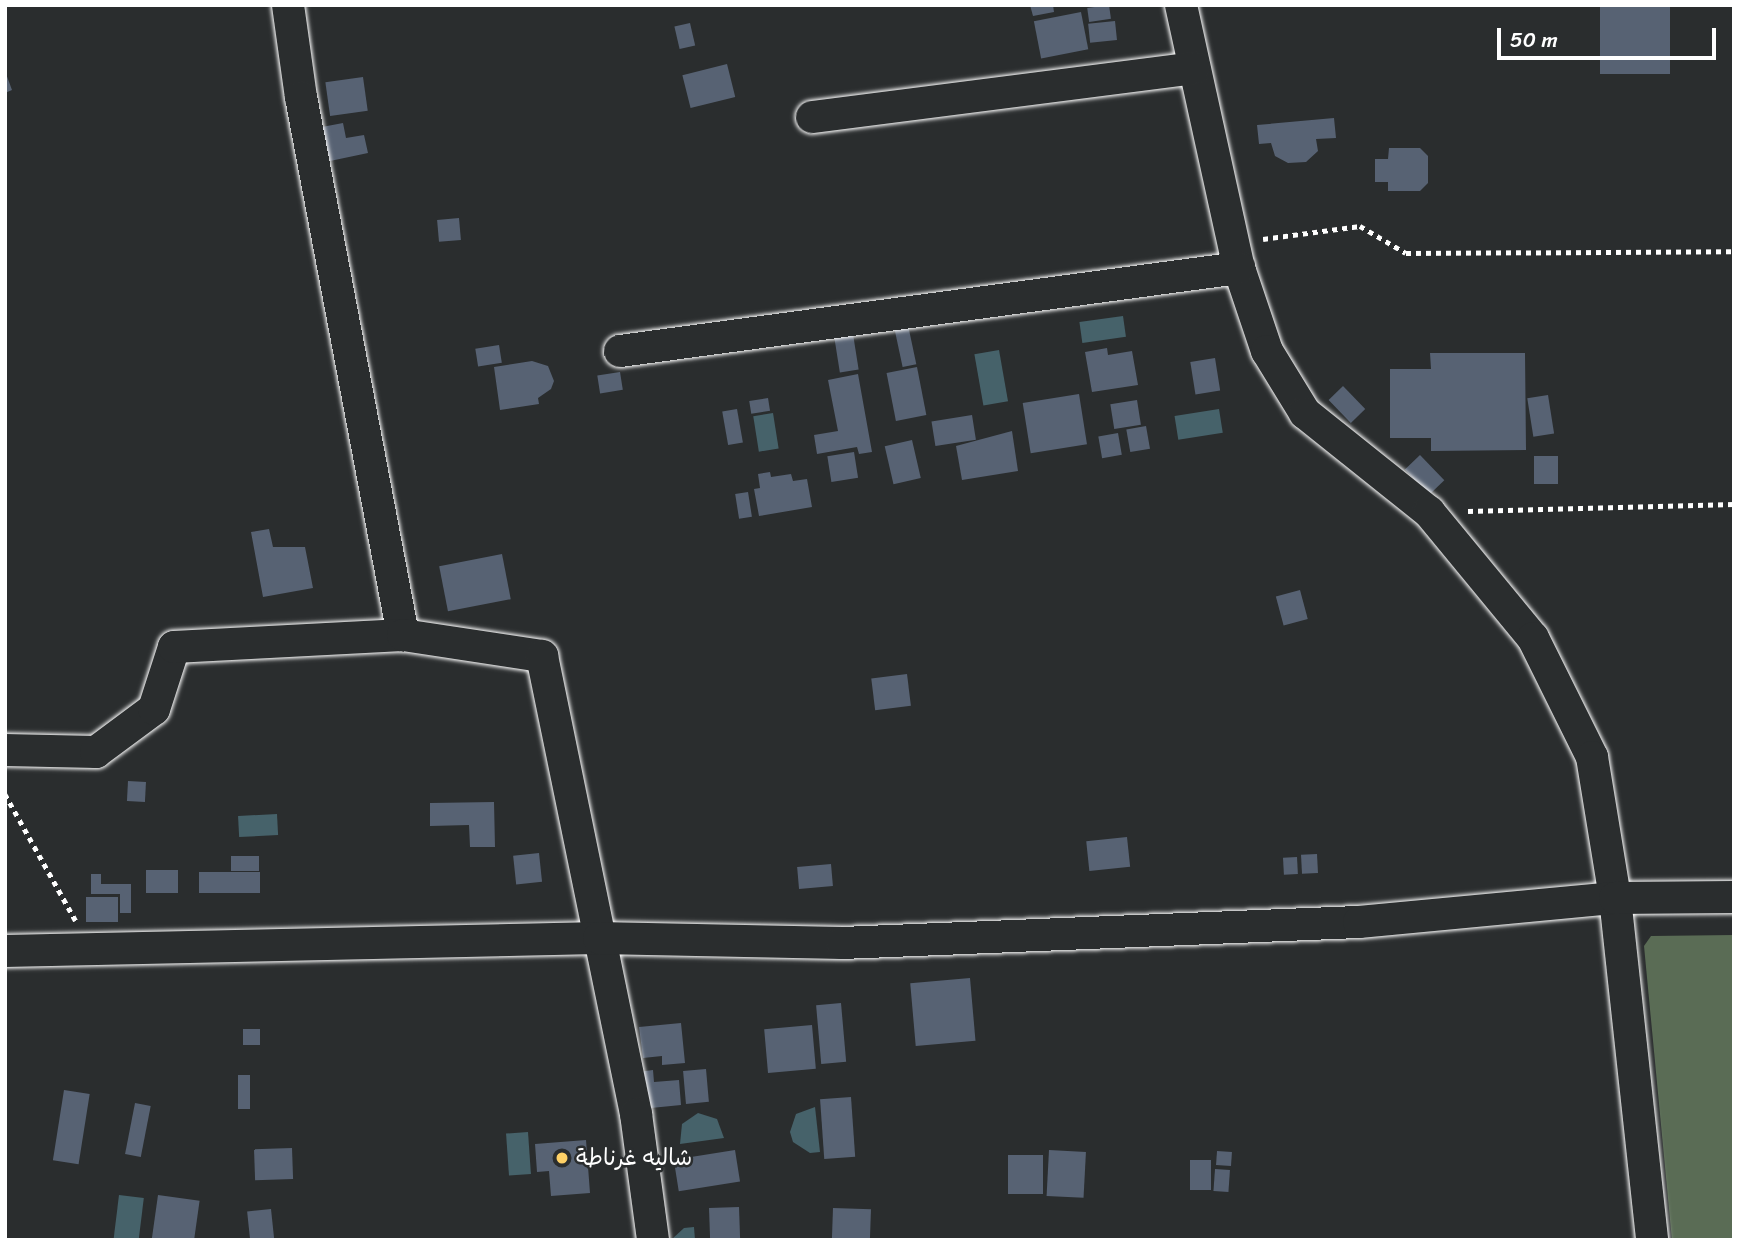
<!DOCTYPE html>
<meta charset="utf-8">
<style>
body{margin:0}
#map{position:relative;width:1739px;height:1245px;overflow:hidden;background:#2a2d2e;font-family:Sriracha,"Playpen Sans Arabic",sans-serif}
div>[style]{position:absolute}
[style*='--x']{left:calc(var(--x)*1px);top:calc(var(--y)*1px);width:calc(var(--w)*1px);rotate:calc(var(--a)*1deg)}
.green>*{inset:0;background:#5a6c55}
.water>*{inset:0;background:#46626a;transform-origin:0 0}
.building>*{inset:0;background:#576273;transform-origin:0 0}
.path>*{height:4.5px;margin-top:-2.25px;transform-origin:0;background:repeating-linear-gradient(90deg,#fff 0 5px,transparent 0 10px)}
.roads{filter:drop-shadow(0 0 2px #fff) drop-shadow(0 0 2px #fff)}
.minor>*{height:32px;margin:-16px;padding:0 16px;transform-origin:16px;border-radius:16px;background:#2a2d2e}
.dots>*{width:19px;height:19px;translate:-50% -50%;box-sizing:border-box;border:4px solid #2a2d2e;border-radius:50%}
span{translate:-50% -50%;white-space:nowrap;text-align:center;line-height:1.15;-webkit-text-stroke:5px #2a2d2e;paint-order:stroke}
.poi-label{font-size:23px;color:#fff}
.left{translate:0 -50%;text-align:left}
.frame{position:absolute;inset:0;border:7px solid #fff;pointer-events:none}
.scale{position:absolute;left:1497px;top:28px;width:219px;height:32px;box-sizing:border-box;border:4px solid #fff;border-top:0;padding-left:9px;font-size:21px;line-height:24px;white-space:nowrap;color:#fff;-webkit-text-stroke:5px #2a2d2e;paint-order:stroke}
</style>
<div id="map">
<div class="green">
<i style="clip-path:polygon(1734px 935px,1734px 1240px,1672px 1240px,1644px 946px,1651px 936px)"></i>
</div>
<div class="water">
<i style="left:1123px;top:316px;width:21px;height:44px;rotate:82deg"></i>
<i style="left:999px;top:350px;width:52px;height:25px;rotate:80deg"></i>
<i style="left:1219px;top:409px;width:24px;height:45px;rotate:81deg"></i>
<i style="left:773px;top:413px;width:36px;height:20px;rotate:81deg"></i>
<i style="left:277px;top:814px;width:21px;height:39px;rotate:87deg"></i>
<i style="clip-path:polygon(815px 1107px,820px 1152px,810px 1153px,793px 1142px,790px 1132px,796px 1114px)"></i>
<i style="clip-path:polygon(698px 1113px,717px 1119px,724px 1138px,680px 1144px,682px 1124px)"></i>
<i style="left:528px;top:1132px;width:42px;height:22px;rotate:86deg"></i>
<i style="left:119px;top:1195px;width:25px;height:45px;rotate:7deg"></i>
<i style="clip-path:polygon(694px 1227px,695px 1240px,671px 1240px,684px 1228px)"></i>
</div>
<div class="building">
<i style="clip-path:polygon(1030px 5px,1053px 5px,1054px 12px,1033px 16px)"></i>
<i style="left:1109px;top:5px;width:14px;height:22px;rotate:82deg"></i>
<i style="left:1600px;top:5px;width:70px;height:69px"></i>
<i style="left:1081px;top:12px;width:38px;height:48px;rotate:79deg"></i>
<i style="left:1115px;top:21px;width:19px;height:27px;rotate:84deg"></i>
<i style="left:690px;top:23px;width:23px;height:16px;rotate:77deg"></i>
<i style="left:727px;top:64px;width:34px;height:46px;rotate:76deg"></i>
<i style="clip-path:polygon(5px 71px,12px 90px,5px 93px)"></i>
<i style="left:363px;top:77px;width:34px;height:38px;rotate:82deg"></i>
<i style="clip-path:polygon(1334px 118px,1336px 138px,1316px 139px,1318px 151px,1306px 162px,1288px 163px,1275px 156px,1271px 143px,1259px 144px,1257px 125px)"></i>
<i style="clip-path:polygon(343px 123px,346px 138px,364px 135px,368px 153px,330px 161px,322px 127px)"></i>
<i style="clip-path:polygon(1389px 148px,1420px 148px,1428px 156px,1428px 183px,1420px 191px,1388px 191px,1388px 182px,1375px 182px,1375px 159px,1388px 159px)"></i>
<i style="left:459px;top:218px;width:22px;height:22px;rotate:85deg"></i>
<i style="left:908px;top:325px;width:40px;height:14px;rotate:78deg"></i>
<i style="left:853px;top:334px;width:36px;height:19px;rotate:81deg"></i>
<i style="left:499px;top:345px;width:18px;height:24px;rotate:81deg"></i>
<i style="clip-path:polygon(1107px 348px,1108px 355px,1132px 351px,1138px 385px,1092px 392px,1085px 352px)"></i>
<i style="clip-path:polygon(1430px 353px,1525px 353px,1526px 450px,1431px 451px,1431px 438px,1390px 438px,1390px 369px,1431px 369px)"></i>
<i style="left:1215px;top:358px;width:33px;height:25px;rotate:81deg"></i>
<i style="clip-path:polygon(532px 361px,548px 366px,554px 381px,551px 389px,538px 398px,539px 404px,500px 410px,494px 367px)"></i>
<i style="left:917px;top:367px;width:49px;height:31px;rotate:79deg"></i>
<i style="left:620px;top:372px;width:18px;height:23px;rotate:81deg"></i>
<i style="clip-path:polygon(858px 374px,872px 452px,859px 454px,857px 447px,817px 454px,814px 435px,838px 431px,828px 380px)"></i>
<i style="left:1343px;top:386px;width:32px;height:20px;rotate:46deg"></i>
<i style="left:1079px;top:394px;width:51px;height:57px;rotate:81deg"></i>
<i style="left:1548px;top:395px;width:39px;height:21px;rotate:81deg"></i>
<i style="left:768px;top:398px;width:13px;height:19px;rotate:81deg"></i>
<i style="left:1137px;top:400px;width:25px;height:27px;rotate:81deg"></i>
<i style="left:737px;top:409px;width:34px;height:15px;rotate:80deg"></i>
<i style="left:972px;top:415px;width:25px;height:41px;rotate:81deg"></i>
<i style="left:1146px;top:426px;width:23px;height:20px;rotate:80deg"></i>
<i style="clip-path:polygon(1012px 431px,1018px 471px,962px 480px,956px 446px)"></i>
<i style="left:1118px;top:433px;width:22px;height:20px;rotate:80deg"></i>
<i style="left:912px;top:440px;width:39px;height:28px;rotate:77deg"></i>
<i style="left:854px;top:452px;width:26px;height:27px;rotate:81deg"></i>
<i style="left:1420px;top:455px;width:35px;height:21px;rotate:46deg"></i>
<i style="left:1534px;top:456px;width:24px;height:28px"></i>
<i style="clip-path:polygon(770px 472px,771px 477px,791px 474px,793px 481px,807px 479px,812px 507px,759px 516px,754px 489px,760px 488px,758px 474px)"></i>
<i style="left:748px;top:492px;width:25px;height:13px;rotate:81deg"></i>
<i style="clip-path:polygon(269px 529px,273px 547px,305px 547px,313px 588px,263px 597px,251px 532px)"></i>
<i style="left:502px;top:554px;width:46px;height:64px;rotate:79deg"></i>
<i style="left:1300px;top:590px;width:30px;height:25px;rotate:75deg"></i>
<i style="left:907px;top:674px;width:32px;height:36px;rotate:83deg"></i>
<i style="left:128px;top:781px;width:18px;height:20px;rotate:3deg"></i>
<i style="clip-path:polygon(494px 802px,495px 847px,470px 847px,469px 825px,430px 826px,430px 803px)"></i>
<i style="left:1127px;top:837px;width:30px;height:41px;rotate:84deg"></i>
<i style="left:539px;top:853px;width:29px;height:26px;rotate:84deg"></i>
<i style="left:1317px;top:854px;width:19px;height:16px;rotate:87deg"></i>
<i style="left:231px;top:856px;width:28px;height:15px"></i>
<i style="left:1297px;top:857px;width:17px;height:14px;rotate:87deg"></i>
<i style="left:831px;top:864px;width:22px;height:34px;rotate:85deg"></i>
<i style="left:146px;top:870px;width:32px;height:23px"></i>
<i style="left:260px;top:872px;width:21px;height:61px;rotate:90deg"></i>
<i style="clip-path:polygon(91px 874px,101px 874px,101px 884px,131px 884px,131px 913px,120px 913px,120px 894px,91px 894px)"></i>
<i style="left:86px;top:897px;width:32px;height:25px"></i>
<i style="left:970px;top:978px;width:63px;height:60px;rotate:85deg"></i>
<i style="left:841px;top:1003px;width:59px;height:25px;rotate:85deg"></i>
<i style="clip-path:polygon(681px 1023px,685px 1063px,662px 1065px,662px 1056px,643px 1058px,639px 1027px)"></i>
<i style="left:812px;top:1025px;width:44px;height:48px;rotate:85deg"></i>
<i style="left:243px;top:1029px;width:17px;height:16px"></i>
<i style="left:706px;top:1069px;width:33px;height:23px;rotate:85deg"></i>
<i style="clip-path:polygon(653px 1070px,654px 1082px,679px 1080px,681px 1105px,641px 1109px,638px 1072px)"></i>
<i style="left:238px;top:1075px;width:12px;height:34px"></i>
<i style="left:64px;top:1090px;width:26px;height:71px;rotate:9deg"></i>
<i style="left:851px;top:1097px;width:60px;height:31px;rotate:86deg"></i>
<i style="left:135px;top:1103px;width:16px;height:52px;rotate:11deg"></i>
<i style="clip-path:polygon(586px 1140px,590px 1193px,551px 1196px,549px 1171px,537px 1172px,535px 1144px)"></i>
<i style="left:292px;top:1148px;width:31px;height:38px;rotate:88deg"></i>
<i style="left:735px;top:1150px;width:32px;height:62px;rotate:81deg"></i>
<i style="left:1049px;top:1150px;width:37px;height:46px;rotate:3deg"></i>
<i style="left:1217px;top:1151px;width:15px;height:14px;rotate:4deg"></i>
<i style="left:1008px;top:1155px;width:35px;height:39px"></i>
<i style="left:1190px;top:1160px;width:21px;height:30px"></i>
<i style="left:1215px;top:1169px;width:15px;height:22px;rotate:4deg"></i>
<i style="left:158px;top:1195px;width:42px;height:45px;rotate:8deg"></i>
<i style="left:739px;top:1207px;width:33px;height:30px;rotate:88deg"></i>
<i style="left:833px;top:1208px;width:38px;height:32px;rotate:2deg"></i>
<i style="left:271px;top:1209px;width:31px;height:24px;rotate:84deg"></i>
</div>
<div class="path">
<i style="--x:1263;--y:239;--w:98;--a:-7.6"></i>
<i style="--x:1360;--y:226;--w:53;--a:30.4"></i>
<i style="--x:1406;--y:253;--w:328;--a:-0.3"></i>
<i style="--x:1468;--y:511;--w:266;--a:-1.5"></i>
<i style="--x:5;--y:794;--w:145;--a:60.8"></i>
</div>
<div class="roads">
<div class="minor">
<i style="--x:288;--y:5;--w:93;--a:82"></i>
<i style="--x:301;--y:97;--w:548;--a:79.26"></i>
<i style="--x:1181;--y:5;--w:269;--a:77.6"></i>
<i style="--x:1239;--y:268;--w:88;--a:71.4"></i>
<i style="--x:1267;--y:351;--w:73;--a:58.5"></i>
<i style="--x:1305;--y:413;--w:159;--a:38.6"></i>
<i style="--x:1429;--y:512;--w:163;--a:50.5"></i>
<i style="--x:1533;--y:638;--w:133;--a:63.6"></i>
<i style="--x:1592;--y:757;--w:143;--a:80.7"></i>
<i style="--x:1615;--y:898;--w:344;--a:83.8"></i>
<i style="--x:812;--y:117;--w:385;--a:-7.3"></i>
<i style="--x:620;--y:351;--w:625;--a:-7.64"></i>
<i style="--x:5;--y:750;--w:91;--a:1.3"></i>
<i style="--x:96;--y:752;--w:72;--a:-36.6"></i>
<i style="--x:154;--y:709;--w:65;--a:-72.1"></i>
<i style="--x:174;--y:647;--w:229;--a:-3"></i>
<i style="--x:403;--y:635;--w:141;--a:8.6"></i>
<i style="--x:542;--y:656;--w:468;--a:78.4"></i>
<i style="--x:636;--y:1114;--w:127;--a:82.3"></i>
<i style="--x:5;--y:951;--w:594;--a:-1.25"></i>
<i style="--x:599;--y:938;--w:243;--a:1.2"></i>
<i style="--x:842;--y:943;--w:517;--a:-2.33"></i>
<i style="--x:1359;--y:922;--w:257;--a:-5.4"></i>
<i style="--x:1615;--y:898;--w:119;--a:-0.5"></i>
</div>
</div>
<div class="dots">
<i style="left:562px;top:1158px;background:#ffd166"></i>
</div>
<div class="poi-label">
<span class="left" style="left:576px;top:1158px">شاليه غرناطة</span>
</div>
<div class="frame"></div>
<div class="scale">50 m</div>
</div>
